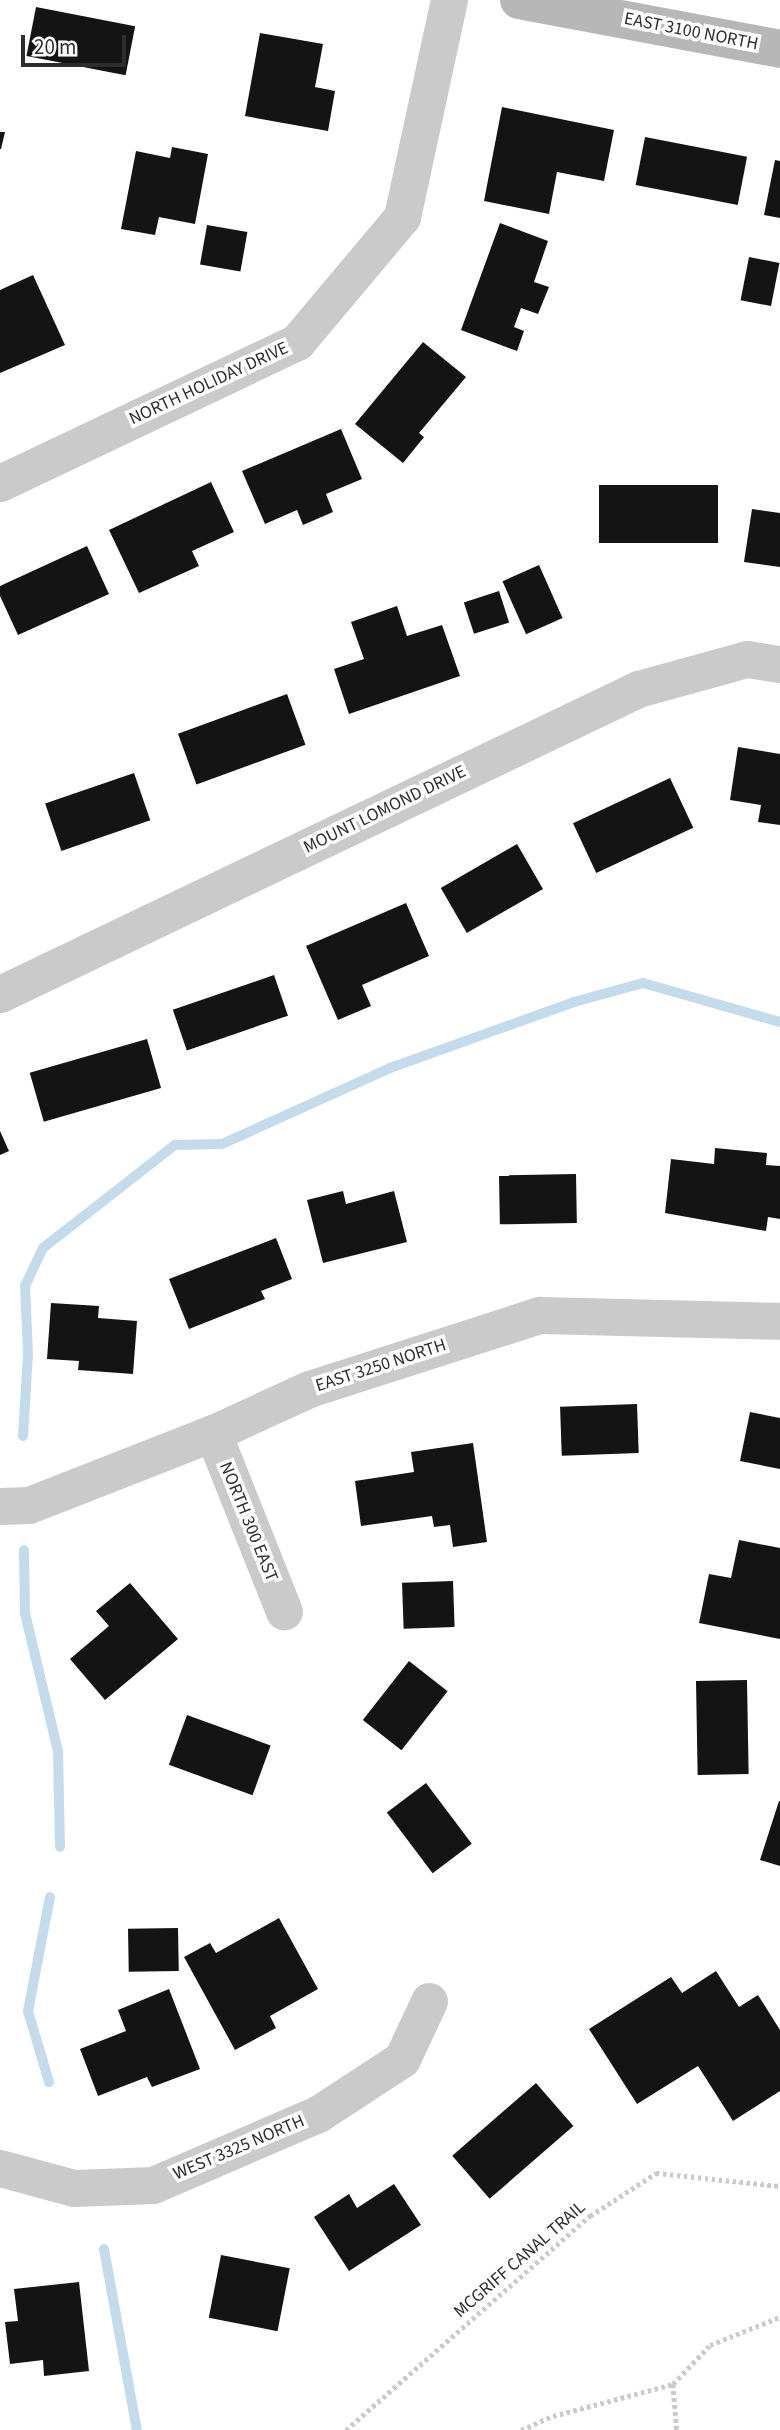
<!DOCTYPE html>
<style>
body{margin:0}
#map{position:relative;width:780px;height:2430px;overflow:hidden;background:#fff;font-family:"Source Sans 3",sans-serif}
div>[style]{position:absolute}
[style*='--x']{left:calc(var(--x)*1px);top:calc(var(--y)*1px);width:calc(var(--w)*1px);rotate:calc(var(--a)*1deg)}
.stream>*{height:10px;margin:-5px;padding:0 5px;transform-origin:5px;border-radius:5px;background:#c4dbec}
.building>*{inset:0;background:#141414;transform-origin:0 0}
.path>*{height:4.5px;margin-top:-2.25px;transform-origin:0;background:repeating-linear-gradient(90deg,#cacaca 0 3.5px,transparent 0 7px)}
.street>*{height:37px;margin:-18.5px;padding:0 18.5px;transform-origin:18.5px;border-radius:18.5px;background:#cacaca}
.secondary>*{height:38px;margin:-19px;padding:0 19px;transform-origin:19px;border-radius:19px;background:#b7b7b7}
span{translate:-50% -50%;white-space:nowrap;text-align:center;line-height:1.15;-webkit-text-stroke:7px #fff;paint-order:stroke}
.street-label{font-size:18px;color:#2d2d2d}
.scale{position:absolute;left:21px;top:35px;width:105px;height:32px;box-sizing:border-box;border:4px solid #2d2d2d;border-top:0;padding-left:9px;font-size:21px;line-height:24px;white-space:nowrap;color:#2d2d2d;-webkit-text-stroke:5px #fff;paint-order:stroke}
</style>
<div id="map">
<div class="stream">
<i style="--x:23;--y:1436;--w:82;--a:-86.5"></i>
<i style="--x:28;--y:1354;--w:68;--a:-92.5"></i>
<i style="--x:25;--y:1286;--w:42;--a:-64.7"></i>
<i style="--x:43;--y:1248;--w:167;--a:-38"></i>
<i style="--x:175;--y:1145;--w:47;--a:-1.2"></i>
<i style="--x:222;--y:1144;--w:184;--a:-24.3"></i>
<i style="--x:390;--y:1068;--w:195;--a:-19.7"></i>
<i style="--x:574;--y:1002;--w:72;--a:-15.4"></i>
<i style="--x:643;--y:983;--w:142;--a:15.9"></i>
<i style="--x:24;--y:1550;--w:63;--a:89.1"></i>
<i style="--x:25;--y:1613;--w:142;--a:76.6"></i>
<i style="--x:58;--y:1751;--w:96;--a:88.8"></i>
<i style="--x:49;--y:2082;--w:74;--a:-106.5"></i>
<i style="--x:28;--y:2011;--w:116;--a:-79.1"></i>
<i style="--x:104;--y:2249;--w:184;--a:79.7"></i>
</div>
<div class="building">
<i style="left:36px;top:7px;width:101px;height:50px;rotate:11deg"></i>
<i style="clip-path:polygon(260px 33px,323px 44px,315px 87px,335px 91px,328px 131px,245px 116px)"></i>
<i style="clip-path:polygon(502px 107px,614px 130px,604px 181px,557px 172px,549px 214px,484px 201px)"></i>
<i style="clip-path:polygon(0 132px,5px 132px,1px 149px,0 149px)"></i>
<i style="left:645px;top:137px;width:104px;height:49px;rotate:11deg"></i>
<i style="clip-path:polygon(172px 147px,208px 154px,195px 224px,159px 217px,155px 235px,121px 229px,136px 151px,170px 158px)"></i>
<i style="clip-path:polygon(775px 160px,780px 161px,780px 218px,764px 215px)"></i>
<i style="clip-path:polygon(500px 223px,548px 241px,534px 282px,549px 287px,538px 314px,521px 308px,514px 327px,524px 331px,517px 351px,461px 330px)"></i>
<i style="left:207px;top:225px;width:41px;height:40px;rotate:10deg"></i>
<i style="left:749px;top:257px;width:31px;height:44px;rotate:11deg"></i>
<i style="clip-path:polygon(33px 275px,65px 345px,0 373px,0 290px)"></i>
<i style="clip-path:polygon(423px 342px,466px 377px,419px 433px,424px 437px,403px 463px,355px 424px)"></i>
<i style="clip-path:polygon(341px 429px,362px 479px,326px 494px,333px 512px,303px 525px,297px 510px,265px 524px,242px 471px)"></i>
<i style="clip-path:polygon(211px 482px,234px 532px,192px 551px,199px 566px,139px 593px,109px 530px)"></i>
<i style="left:599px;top:485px;width:119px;height:58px"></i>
<i style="clip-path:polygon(752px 509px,780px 513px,780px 567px,744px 562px)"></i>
<i style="clip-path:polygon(87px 546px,109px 594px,18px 635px,0 596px,0 586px)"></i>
<i style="left:539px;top:565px;width:58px;height:40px;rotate:66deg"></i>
<i style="left:499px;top:591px;width:33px;height:37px;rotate:72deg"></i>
<i style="clip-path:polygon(397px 606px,407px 636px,442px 625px,460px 676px,349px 714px,334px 669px,364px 659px,351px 622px)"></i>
<i style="left:287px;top:694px;width:54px;height:116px;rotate:70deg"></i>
<i style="clip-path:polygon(738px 747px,780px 754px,780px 825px,758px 822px,761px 805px,730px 800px)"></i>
<i style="left:134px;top:773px;width:50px;height:94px;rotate:71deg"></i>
<i style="left:670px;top:778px;width:55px;height:107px;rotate:65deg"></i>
<i style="left:517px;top:844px;width:52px;height:88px;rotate:60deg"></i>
<i style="clip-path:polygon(406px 903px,429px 956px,362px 985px,371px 1006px,338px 1020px,306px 946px)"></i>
<i style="left:274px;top:975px;width:43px;height:107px;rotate:71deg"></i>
<i style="left:147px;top:1039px;width:51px;height:122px;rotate:74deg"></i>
<i style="clip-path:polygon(0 1131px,9px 1151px,0 1155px)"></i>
<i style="clip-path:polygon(715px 1148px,767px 1153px,766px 1165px,780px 1166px,780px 1219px,768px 1217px,766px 1231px,665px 1213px,671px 1159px,714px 1164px)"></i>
<i style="left:576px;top:1174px;width:49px;height:77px;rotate:89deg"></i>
<i style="clip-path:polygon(343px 1191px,346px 1204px,394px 1191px,407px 1242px,323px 1263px,307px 1200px)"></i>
<i style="clip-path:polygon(276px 1238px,292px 1279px,261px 1291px,265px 1299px,189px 1329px,169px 1279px)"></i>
<i style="clip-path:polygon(51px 1303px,99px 1306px,98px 1318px,137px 1321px,133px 1374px,78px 1370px,79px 1361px,47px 1359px)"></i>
<i style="left:637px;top:1404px;width:49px;height:77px;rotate:88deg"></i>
<i style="clip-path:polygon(750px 1412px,780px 1418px,780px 1469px,740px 1461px)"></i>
<i style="clip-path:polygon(473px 1443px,487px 1542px,453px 1547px,450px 1525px,434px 1527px,432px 1516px,361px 1526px,355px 1481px,414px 1472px,411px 1452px)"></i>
<i style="clip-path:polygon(739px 1540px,780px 1548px,780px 1639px,699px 1623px,709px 1574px,731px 1578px)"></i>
<i style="left:453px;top:1581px;width:46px;height:51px;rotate:88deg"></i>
<i style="clip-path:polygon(130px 1583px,178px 1639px,105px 1700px,70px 1659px,109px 1626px,96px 1611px)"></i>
<i style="left:409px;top:1661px;width:49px;height:75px;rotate:38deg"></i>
<i style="left:747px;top:1680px;width:94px;height:51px;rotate:89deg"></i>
<i style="left:187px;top:1715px;width:89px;height:53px;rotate:20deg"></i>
<i style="left:426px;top:1783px;width:76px;height:49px;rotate:53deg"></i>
<i style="clip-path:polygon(779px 1801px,780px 1801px,780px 1866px,760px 1860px)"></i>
<i style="clip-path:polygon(279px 1918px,318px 1989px,270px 2016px,276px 2028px,235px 2050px,184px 1957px,210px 1943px,216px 1953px)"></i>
<i style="left:178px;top:1928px;width:43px;height:50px;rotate:89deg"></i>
<i style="clip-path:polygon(716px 1971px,739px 2007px,758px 1995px,780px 2030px,780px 2091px,733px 2121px,698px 2066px,637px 2104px,589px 2029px,671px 1977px,682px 1993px)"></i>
<i style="clip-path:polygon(169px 1989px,200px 2069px,152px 2087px,147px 2077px,98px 2096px,80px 2049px,126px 2031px,118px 2010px)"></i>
<i style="left:536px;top:2083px;width:57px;height:111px;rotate:49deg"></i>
<i style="clip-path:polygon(394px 2184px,421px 2225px,349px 2271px,314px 2217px,349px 2194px,357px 2208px)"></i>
<i style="left:221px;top:2255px;width:70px;height:64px;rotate:11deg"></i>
<i style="clip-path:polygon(79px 2282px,89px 2371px,44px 2376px,43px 2360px,10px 2364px,5px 2322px,18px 2321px,14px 2289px)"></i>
</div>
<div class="path">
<i style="--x:673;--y:2384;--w:46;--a:85"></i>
<i style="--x:346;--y:2430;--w:325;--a:-41.3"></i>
<i style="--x:590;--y:2216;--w:79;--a:-33.1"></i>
<i style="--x:656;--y:2173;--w:125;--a:6"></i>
<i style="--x:521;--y:2430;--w:35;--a:-24"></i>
<i style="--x:553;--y:2416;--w:124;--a:-14.9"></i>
<i style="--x:673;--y:2384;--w:54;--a:-46.5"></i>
<i style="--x:710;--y:2345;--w:75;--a:-21.8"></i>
</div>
<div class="street">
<i style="--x:0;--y:483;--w:329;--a:-25.4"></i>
<i style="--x:297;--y:342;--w:163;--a:-50"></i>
<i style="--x:402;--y:217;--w:222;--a:-77.8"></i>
<i style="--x:0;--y:994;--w:707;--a:-25.55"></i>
<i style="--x:638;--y:689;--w:113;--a:-15.4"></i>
<i style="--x:747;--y:659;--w:33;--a:9"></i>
<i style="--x:213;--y:1433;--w:192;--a:68.3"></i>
<i style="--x:0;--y:1506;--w:29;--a:-2"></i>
<i style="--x:29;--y:1505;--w:198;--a:-21.4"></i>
<i style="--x:213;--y:1433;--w:106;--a:-24.6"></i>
<i style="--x:309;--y:1389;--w:243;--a:-17.8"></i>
<i style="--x:540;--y:1315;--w:240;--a:1.4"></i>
<i style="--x:0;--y:2168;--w:77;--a:15.1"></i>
<i style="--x:74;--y:2188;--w:79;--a:-2.2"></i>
<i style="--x:153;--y:2185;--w:180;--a:-23.3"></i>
<i style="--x:318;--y:2114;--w:100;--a:-33.2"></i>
<i style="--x:402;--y:2059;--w:64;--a:-65"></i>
</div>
<div class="secondary">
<i style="--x:519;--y:0;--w:266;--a:10.6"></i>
</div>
<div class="street-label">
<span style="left:691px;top:32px;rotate:11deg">EAST 3100 NORTH</span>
<span style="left:209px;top:384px;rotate:-25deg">NORTH HOLIDAY DRIVE</span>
<span style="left:385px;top:810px;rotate:-26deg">MOUNT LOMOND DRIVE</span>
<span style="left:381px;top:1366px;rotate:-18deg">EAST 3250 NORTH</span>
<span style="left:248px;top:1522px;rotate:68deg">NORTH 300 EAST</span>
<span style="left:239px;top:2148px;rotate:-23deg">WEST 3325 NORTH</span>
<span style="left:520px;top:2260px;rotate:-41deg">MCGRIFF CANAL TRAIL</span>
</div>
<div class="scale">20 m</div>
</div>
